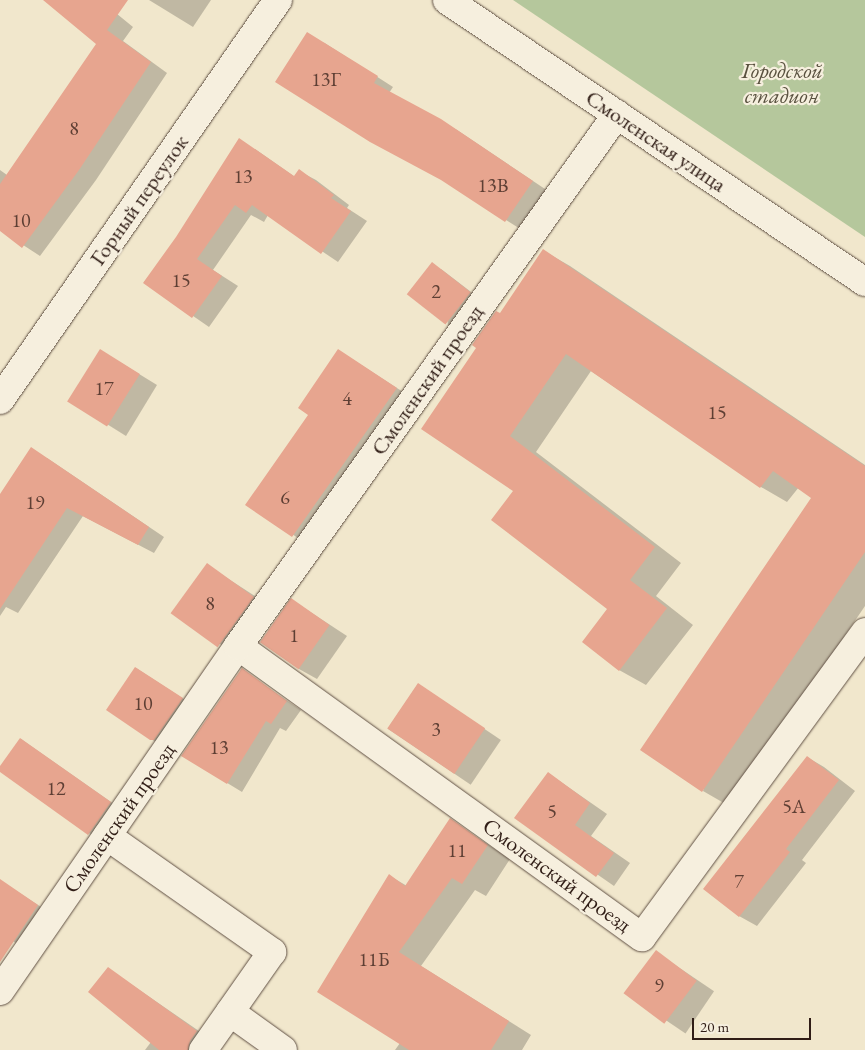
<!DOCTYPE html>
<meta charset="utf-8">
<style>
body{margin:0}
#map{position:relative;width:865px;height:1050px;overflow:hidden;background:#f1e7cc;font-family:"EB Garamond",serif}
div>[style]{position:absolute}
[style*='--x']{left:calc(var(--x)*1px);top:calc(var(--y)*1px);width:calc(var(--w)*1px);rotate:calc(var(--a)*1deg)}
.green>*{inset:0;background:#b5c79c}
.shadow>*{inset:0;background:#0003;transform-origin:0 0}
.building>*{inset:0;background:#e7a58f;transform-origin:0 0}
.roads{filter:drop-shadow(0 0 1px #605044) drop-shadow(0 0 1px #605044)}
.minor>*{height:28px;margin:-14px;padding:0 14px;transform-origin:14px;border-radius:14px;background:#f6efde}
span{translate:-50% -50%;white-space:nowrap;text-align:center;line-height:1.15;-webkit-text-stroke:4.5px #f6efde;paint-order:stroke}
.number-label{font-size:20px;color:#5e3f34}
.number-label span{-webkit-text-stroke-width:0}
.park-label{font-size:22px;color:#58503e;font-style:italic}
.street-label{font-size:22px;color:#301d16}
.scale{position:absolute;left:692px;top:1018px;width:119px;height:22px;box-sizing:border-box;border:2px solid #301d16;border-top:0;padding-left:6px;font-size:15px;line-height:18px;white-space:nowrap;color:#301d16;-webkit-text-stroke:4px #f6efde;paint-order:stroke}
</style>
<div id="map">
<div class="green">
<i style="clip-path:polygon(514px 0,865px 0,865px 237px,513px 0)"></i>
</div>
<div class="shadow">
<i style="clip-path:polygon(47px 0,100px 0,133px 27px,123px 41px,167px 73px,96px 180px,40px 256px,0 230px,0 170px,7px 175px,98px 44px)"></i>
<i style="clip-path:polygon(149px 0,211px 0,193px 27px)"></i>
<i style="clip-path:polygon(323px 42px,393px 87px,389px 93px,457px 130px,548px 191px,522px 230px,447px 183px)"></i>
<i style="clip-path:polygon(255px 149px,295px 177px,299px 171px,316px 180px,349px 205px,347px 208px,367px 221px,338px 262px,268px 215px,264px 222px,251px 215px,213px 270px,238px 286px,209px 327px,144px 282px)"></i>
<i style="clip-path:polygon(544px 251px,570px 266px,865px 465px,865px 606px,729px 806px,703px 791px,813px 498px,799px 487px,787px 502px,761px 487px,591px 371px,536px 452px,681px 563px,656px 596px,693px 625px,646px 685px,619px 670px,608px 609px,515px 491px,423px 428px)"></i>
<i style="clip-path:polygon(441px 269px,479px 298px,456px 330px,448px 325px)"></i>
<i style="clip-path:polygon(338px 350px,414px 399px,310px 546px,247px 504px,310px 415px)"></i>
<i style="clip-path:polygon(118px 361px,157px 385px,126px 436px,70px 401px)"></i>
<i style="clip-path:polygon(47px 458px,164px 537px,154px 553px,83px 516px,18px 613px,6px 607px,0 616px,0 496px)"></i>
<i style="left:207px;top:565px;width:77px;height:59px;rotate:33deg"></i>
<i style="clip-path:polygon(292px 600px,347px 636px,317px 679px,299px 669px)"></i>
<i style="clip-path:polygon(136px 668px,199px 709px,169px 750px,151px 739px)"></i>
<i style="clip-path:polygon(242px 670px,301px 710px,286px 731px,280px 728px,242px 792px,183px 756px)"></i>
<i style="left:418px;top:684px;width:100px;height:54px;rotate:34deg"></i>
<i style="left:21px;top:739px;width:130px;height:38px;rotate:35deg"></i>
<i style="clip-path:polygon(807px 757px,824px 767px,855px 791px,802px 860px,806px 863px,757px 926px,739px 916px)"></i>
<i style="clip-path:polygon(548px 773px,607px 814px,591px 836px,630px 863px,614px 886px,516px 818px)"></i>
<i style="clip-path:polygon(450px 820px,510px 859px,486px 896px,475px 890px,421px 966px,531px 1035px,522px 1050px,395px 1050px,400px 1043px,390px 876px,407px 886px)"></i>
<i style="clip-path:polygon(1px 881px,55px 916px,30px 952px,0 933px)"></i>
<i style="left:656px;top:952px;width:70px;height:51px;rotate:34deg"></i>
<i style="clip-path:polygon(109px 969px,212px 1040px,205px 1050px,145px 1050px,151px 1042px)"></i>
</div>
<div class="building">
<i style="clip-path:polygon(43px 0,128px 0,107px 30px,151px 62px,79px 170px,22px 248px,0 231px,0 184px,96px 44px)"></i>
<i style="clip-path:polygon(307px 32px,378px 76px,374px 83px,441px 119px,533px 181px,505px 222px,441px 180px,370px 142px,275px 82px)"></i>
<i style="clip-path:polygon(239px 138px,294px 176px,299px 169px,334px 195px,331px 198px,351px 211px,321px 254px,252px 205px,246px 213px,235px 205px,197px 259px,222px 276px,192px 318px,143px 283px,176px 237px)"></i>
<i style="clip-path:polygon(543px 249px,865px 466px,865px 552px,702px 792px,640px 750px,811px 498px,773px 471px,760px 488px,566px 354px,510px 436px,655px 547px,630px 580px,667px 608px,619px 671px,582px 642px,607px 609px,491px 520px,513px 491px,421px 429px,476px 348px,472px 345px,496px 311px,500px 313px)"></i>
<i style="left:432px;top:262px;width:49px;height:41px;rotate:38deg"></i>
<i style="left:100px;top:349px;width:47px;height:62px;rotate:32deg"></i>
<i style="clip-path:polygon(338px 349px,397px 388px,292px 537px,245px 505px,308px 415px,298px 408px)"></i>
<i style="clip-path:polygon(31px 447px,149px 527px,138px 545px,67px 508px,0 609px,0 494px)"></i>
<i style="left:207px;top:563px;width:58px;height:62px;rotate:36deg"></i>
<i style="left:291px;top:598px;width:47px;height:54px;rotate:35deg"></i>
<i style="clip-path:polygon(135px 667px,183px 698px,154px 740px,150px 740px,106px 710px)"></i>
<i style="clip-path:polygon(242px 668px,287px 701px,271px 724px,266px 721px,227px 784px,181px 756px)"></i>
<i style="left:418px;top:683px;width:81px;height:55px;rotate:34deg"></i>
<i style="clip-path:polygon(20px 738px,111px 802px,88px 835px,0 772px,0 766px)"></i>
<i style="clip-path:polygon(807px 756px,839px 780px,786px 849px,790px 852px,739px 917px,703px 889px)"></i>
<i style="clip-path:polygon(548px 772px,590px 803px,575px 825px,614px 853px,596px 877px,514px 818px)"></i>
<i style="clip-path:polygon(450px 818px,488px 845px,462px 884px,452px 878px,399px 952px,509px 1021px,491px 1050px,409px 1050px,317px 992px,389px 874px,405px 886px)"></i>
<i style="clip-path:polygon(0 879px,38px 905px,0 962px)"></i>
<i style="left:656px;top:950px;width:51px;height:54px;rotate:37deg"></i>
<i style="clip-path:polygon(108px 967px,197px 1031px,190px 1041px,188px 1050px,159px 1050px,88px 992px)"></i>
</div>
<div class="roads">
<div class="minor">
<i style="--x:447;--y:0;--w:504;--a:34.01"></i>
<i style="--x:0;--y:400;--w:487;--a:-55.2"></i>
<i style="--x:238;--y:646;--w:498;--a:35.8"></i>
<i style="--x:642;--y:937;--w:378;--a:-53.8"></i>
<i style="--x:107;--y:836;--w:202;--a:35.1"></i>
<i style="--x:272;--y:952;--w:120;--a:125.1"></i>
<i style="--x:0;--y:991;--w:419;--a:-55.4"></i>
<i style="--x:238;--y:646;--w:653;--a:-54.53"></i>
<i style="--x:230;--y:1012;--w:65;--a:35.6"></i>
</div>
</div>
<div class="number-label">
<span style="left:326px;top:79px">13Г</span>
<span style="left:74px;top:128px">8</span>
<span style="left:243px;top:176px">13</span>
<span style="left:493px;top:185px">13В</span>
<span style="left:21px;top:220px">10</span>
<span style="left:181px;top:280px">15</span>
<span style="left:436px;top:291px">2</span>
<span style="left:104px;top:388px">17</span>
<span style="left:347px;top:398px">4</span>
<span style="left:717px;top:412px">15</span>
<span style="left:285px;top:497px">6</span>
<span style="left:35px;top:502px">19</span>
<span style="left:210px;top:603px">8</span>
<span style="left:294px;top:635px">1</span>
<span style="left:143px;top:703px">10</span>
<span style="left:436px;top:729px">3</span>
<span style="left:219px;top:747px">13</span>
<span style="left:56px;top:788px">12</span>
<span style="left:794px;top:806px">5А</span>
<span style="left:552px;top:811px">5</span>
<span style="left:457px;top:850px">11</span>
<span style="left:739px;top:881px">7</span>
<span style="left:374px;top:959px">11Б</span>
<span style="left:659px;top:985px">9</span>
</div>
<div class="park-label">
<span style="left:782px;top:83px">Городской<br>стадион</span>
</div>
<div class="street-label">
<span style="left:656px;top:141px;rotate:34deg">Смоленская улица</span>
<span style="left:139px;top:200px;rotate:-55deg">Горный переулок</span>
<span style="left:427px;top:380px;rotate:-55deg">Смоленский проезд</span>
<span style="left:119px;top:818px;rotate:-55deg">Смоленский проезд</span>
<span style="left:557px;top:875px;rotate:36deg">Смоленский проезд</span>
</div>
<div class="scale">20 m</div>
</div>
